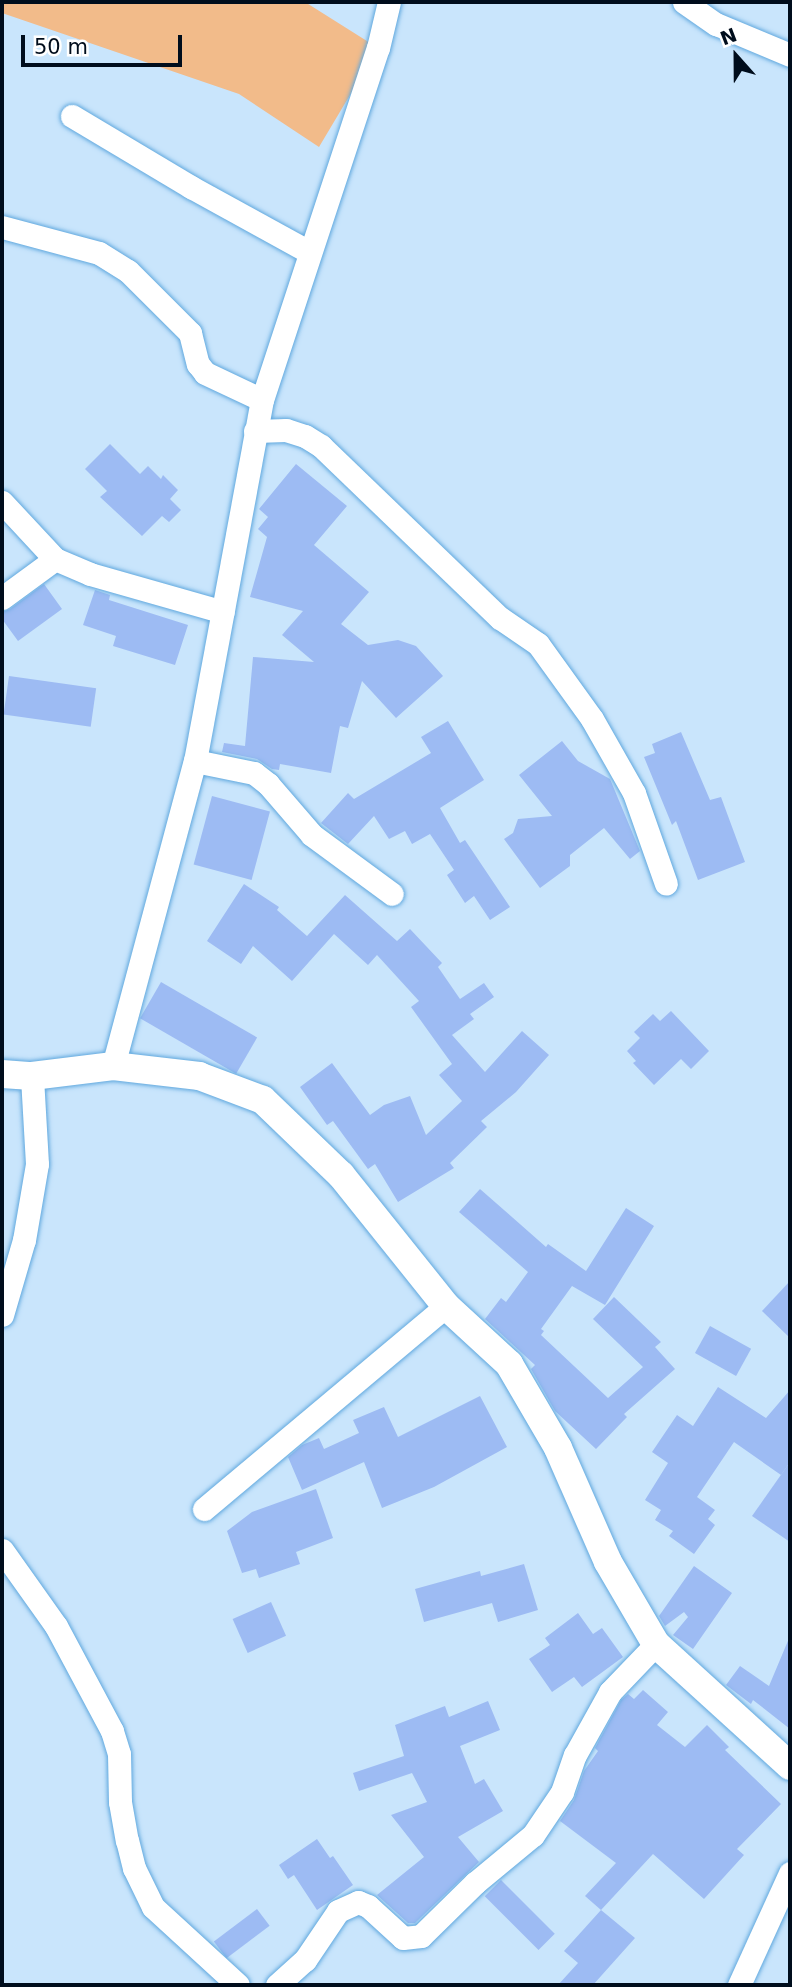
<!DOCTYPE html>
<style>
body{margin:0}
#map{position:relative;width:792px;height:1987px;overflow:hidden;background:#c9e5fc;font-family:"DejaVu Sans",sans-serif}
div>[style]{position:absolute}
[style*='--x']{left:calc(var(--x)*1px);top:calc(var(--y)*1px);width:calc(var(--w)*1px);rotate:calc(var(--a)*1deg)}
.green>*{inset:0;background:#f2bb8a}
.building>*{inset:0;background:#9dbbf3;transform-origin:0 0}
.roads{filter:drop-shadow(0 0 2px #60a8de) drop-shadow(0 0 2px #60a8de)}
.minor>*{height:23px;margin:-11.5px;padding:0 11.5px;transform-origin:11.5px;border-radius:11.5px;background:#fff}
.tertiary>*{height:28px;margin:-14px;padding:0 14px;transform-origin:14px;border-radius:14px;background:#fff}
span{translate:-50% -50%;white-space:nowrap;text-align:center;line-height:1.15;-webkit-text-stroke:5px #fff;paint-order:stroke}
.frame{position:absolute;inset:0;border:4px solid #000d1c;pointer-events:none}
.north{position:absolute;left:701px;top:21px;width:70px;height:70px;-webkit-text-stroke:5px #fff;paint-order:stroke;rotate:339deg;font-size:19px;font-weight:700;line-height:28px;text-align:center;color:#000d1c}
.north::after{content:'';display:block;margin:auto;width:24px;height:32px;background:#000d1c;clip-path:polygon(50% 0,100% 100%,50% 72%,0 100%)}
.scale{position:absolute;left:21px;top:35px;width:161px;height:32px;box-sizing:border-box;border:4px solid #000d1c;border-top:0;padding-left:9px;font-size:21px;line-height:24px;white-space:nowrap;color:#000d1c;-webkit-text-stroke:5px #fff;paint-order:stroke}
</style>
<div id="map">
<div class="green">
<i style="clip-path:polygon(2px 2px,305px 2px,378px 48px,319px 147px,239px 94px,2px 13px)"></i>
</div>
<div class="building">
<i style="clip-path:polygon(110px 444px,140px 474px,148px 466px,161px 479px,163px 475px,178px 490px,170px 499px,181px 510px,169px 522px,162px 516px,142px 536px,100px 497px,107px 491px,85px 469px)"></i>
<i style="clip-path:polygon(296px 464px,347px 506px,314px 545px,369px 592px,341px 624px,368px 645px,398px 640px,416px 646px,443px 676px,396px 718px,362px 681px,348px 728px,340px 726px,331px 773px,280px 764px,279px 770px,272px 769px,257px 759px,222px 752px,224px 743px,245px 746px,253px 657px,314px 662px,282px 635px,303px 611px,250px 597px,267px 537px,258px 529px,268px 517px,259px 509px)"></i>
<i style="clip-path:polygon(44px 584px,62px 609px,18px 641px,2px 619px,2px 612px,10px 609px)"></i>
<i style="clip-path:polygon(95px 590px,110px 595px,109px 600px,188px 625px,175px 665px,113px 646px,116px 636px,83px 625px)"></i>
<i style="left:9px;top:676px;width:88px;height:39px;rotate:8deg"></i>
<i style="clip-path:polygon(448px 721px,484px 780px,440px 808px,460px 843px,465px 840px,510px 907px,490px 920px,474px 896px,465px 903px,447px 875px,454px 870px,430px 834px,412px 844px,405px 831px,389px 839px,374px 816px,348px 844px,321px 823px,348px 793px,354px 799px,431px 753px,421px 737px)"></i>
<i style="clip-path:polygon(681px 732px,710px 800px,721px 797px,745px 862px,698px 880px,676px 821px,672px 825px,644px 757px,655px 753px,652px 744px)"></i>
<i style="clip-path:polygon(562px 741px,578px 761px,610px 779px,640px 851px,630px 859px,604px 828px,570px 855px,570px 866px,540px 888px,504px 839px,513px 833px,518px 819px,552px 816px,519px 775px)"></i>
<i style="left:212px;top:796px;width:60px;height:71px;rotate:15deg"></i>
<i style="clip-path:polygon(244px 884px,279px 907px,277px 910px,307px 936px,345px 895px,397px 941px,410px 929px,442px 963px,438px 967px,460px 999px,484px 983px,494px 997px,470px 1014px,474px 1019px,452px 1035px,485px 1072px,522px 1031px,549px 1055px,516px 1092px,481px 1121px,487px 1127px,450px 1163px,454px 1168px,398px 1202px,375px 1164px,368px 1169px,333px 1121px,327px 1125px,300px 1087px,332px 1063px,370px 1115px,384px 1105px,410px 1096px,426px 1135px,462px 1101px,439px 1075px,452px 1064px,411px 1007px,419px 1001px,377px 955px,368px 965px,334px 934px,292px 981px,253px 946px,241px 964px,207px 941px)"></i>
<i style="left:161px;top:982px;width:111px;height:42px;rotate:30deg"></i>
<i style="clip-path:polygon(671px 1011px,709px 1051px,691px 1069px,681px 1059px,654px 1085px,633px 1063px,636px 1061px,627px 1051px,640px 1038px,634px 1032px,653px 1014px,660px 1021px)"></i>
<i style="clip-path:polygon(480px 1189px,546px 1247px,548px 1244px,586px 1271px,626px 1208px,654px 1226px,605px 1305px,572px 1286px,541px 1329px,544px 1331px,541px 1335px,608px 1398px,643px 1367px,593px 1319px,614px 1297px,661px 1342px,655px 1347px,675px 1369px,624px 1414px,627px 1417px,596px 1449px,555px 1411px,531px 1369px,535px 1365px,485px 1319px,501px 1298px,506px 1302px,528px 1272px,459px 1212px)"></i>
<i style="clip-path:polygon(790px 1281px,790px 1338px,762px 1311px)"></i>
<i style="left:710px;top:1326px;width:47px;height:31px;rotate:29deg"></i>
<i style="clip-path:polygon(718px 1387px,766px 1418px,790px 1390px,790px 1462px,781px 1475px,734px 1442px,697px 1497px,715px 1510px,708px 1519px,715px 1525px,694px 1554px,669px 1536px,673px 1531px,655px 1520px,661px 1510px,645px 1500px,668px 1463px,652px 1452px,677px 1415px,693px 1426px)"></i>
<i style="clip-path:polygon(480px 1396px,507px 1447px,434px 1487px,382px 1508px,364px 1462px,302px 1490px,288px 1457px,302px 1445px,319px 1438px,324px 1449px,359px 1433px,353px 1420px,384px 1407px,398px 1437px)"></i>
<i style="clip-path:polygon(790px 1462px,790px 1542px,752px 1516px)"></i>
<i style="clip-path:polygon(316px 1489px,333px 1538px,296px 1552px,300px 1564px,259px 1578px,256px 1569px,242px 1573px,227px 1531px,252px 1512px)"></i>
<i style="clip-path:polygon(524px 1564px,538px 1610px,498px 1622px,492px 1603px,424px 1622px,415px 1589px,480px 1571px,481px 1576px)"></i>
<i style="clip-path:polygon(694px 1566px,732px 1593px,693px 1649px,673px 1635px,688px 1617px,684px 1612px,665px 1626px,659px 1616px)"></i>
<i style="left:271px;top:1602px;width:37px;height:42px;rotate:66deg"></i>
<i style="clip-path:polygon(578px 1613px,593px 1634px,602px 1628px,623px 1657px,582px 1687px,574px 1677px,552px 1692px,529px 1659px,550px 1645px,545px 1638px)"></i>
<i style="clip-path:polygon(790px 1636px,790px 1729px,753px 1700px,751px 1704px,726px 1685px,740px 1666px,769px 1686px)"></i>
<i style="clip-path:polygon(643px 1690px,668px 1712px,657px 1725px,685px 1747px,707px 1725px,729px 1747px,725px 1750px,781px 1804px,737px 1849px,744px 1855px,704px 1899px,653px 1854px,601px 1910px,585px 1896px,616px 1863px,560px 1821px,574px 1800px,584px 1771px,598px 1751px,595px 1748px,621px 1700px,628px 1694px,634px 1699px)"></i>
<i style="clip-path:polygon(488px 1701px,500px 1730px,460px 1746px,475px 1784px,484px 1779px,503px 1811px,458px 1837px,479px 1862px,415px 1923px,408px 1923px,377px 1895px,424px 1857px,391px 1815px,427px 1802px,412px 1773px,359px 1791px,353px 1773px,404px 1756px,395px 1725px,445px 1706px,449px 1717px)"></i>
<i style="clip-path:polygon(317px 1839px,330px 1858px,333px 1856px,353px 1885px,317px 1910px,294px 1875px,288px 1879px,279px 1865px)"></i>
<i style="left:501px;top:1880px;width:76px;height:23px;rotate:45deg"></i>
<i style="left:257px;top:1909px;width:21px;height:54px;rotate:53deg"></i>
<i style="clip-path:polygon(601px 1910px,635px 1938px,593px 1985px,558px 1985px,578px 1963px,564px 1951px)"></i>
</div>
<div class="roads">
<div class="minor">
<i style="--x:684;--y:2;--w:39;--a:35"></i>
<i style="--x:716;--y:24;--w:80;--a:22.7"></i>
<i style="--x:72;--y:116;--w:139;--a:30.8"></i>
<i style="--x:191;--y:187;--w:135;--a:28.8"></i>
<i style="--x:2;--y:227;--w:100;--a:15"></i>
<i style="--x:99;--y:253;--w:34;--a:32"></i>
<i style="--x:128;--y:271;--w:88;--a:45"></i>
<i style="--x:190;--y:333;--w:32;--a:76"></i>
<i style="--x:198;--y:364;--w:11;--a:52"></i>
<i style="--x:205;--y:373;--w:63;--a:25.3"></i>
<i style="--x:255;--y:431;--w:31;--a:-2"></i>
<i style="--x:286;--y:430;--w:20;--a:18"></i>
<i style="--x:305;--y:436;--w:19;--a:32"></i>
<i style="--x:321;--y:446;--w:248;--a:43.9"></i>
<i style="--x:500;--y:618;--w:46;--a:34.4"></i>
<i style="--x:538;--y:644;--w:92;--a:54.2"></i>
<i style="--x:592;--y:719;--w:85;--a:60.4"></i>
<i style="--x:634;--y:793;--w:96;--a:70.6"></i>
<i style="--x:2;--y:502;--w:78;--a:47.1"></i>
<i style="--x:55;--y:559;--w:38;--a:23"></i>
<i style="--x:90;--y:574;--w:138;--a:15.9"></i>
<i style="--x:2;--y:598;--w:66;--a:-36.3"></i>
<i style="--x:195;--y:761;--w:60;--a:11.5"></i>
<i style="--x:254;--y:773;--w:18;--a:38"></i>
<i style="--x:268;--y:784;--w:67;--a:49.2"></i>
<i style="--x:312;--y:835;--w:99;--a:36.4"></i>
<i style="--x:113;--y:1066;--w:316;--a:-75"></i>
<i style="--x:195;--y:761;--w:367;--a:-79.5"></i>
<i style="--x:262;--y:400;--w:371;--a:-71.8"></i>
<i style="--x:378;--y:48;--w:47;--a:-76.6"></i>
<i style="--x:2;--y:1315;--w:78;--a:-73.7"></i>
<i style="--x:24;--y:1240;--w:77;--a:-80.3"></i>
<i style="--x:37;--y:1164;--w:88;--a:-93.3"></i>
<i style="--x:204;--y:1509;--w:316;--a:-40"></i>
<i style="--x:2;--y:1550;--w:93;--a:54.6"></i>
<i style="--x:56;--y:1626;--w:119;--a:61.9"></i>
<i style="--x:112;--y:1731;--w:24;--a:73"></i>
<i style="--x:119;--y:1754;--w:48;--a:88.8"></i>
<i style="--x:120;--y:1802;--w:39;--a:80"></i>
<i style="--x:127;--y:1840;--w:29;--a:76"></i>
<i style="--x:134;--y:1868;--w:43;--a:64"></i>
<i style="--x:153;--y:1907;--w:115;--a:42.5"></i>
<i style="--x:277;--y:1985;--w:38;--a:-42"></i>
<i style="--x:305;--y:1960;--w:59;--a:-56"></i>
<i style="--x:338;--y:1911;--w:22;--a:-24"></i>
<i style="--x:358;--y:1902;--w:11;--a:22"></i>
<i style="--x:368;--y:1906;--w:47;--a:42.4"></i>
<i style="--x:403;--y:1938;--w:18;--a:-6"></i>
<i style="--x:421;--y:1936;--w:76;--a:-44.5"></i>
<i style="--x:475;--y:1883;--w:75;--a:-39.6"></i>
<i style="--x:533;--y:1835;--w:52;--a:-56"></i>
<i style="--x:562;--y:1792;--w:39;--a:-71"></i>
<i style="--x:575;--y:1755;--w:72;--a:-60.9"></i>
<i style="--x:610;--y:1692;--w:66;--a:-46.2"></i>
<i style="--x:739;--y:1985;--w:123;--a:-65.5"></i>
</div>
<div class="tertiary">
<i style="--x:2;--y:1074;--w:30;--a:4"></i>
<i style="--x:32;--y:1076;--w:82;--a:-7"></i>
<i style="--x:113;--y:1066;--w:87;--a:6.6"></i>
<i style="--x:199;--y:1076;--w:68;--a:20.6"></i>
<i style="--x:263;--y:1100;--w:108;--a:43.9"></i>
<i style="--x:341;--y:1175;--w:168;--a:51.3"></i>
<i style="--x:446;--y:1306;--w:86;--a:42.6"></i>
<i style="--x:509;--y:1364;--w:97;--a:59.7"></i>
<i style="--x:558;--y:1448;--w:124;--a:66.3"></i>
<i style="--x:608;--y:1562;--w:95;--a:59.7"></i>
<i style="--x:656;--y:1644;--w:181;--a:42.3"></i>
</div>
</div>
<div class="frame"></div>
<div class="north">N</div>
<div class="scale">50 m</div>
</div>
